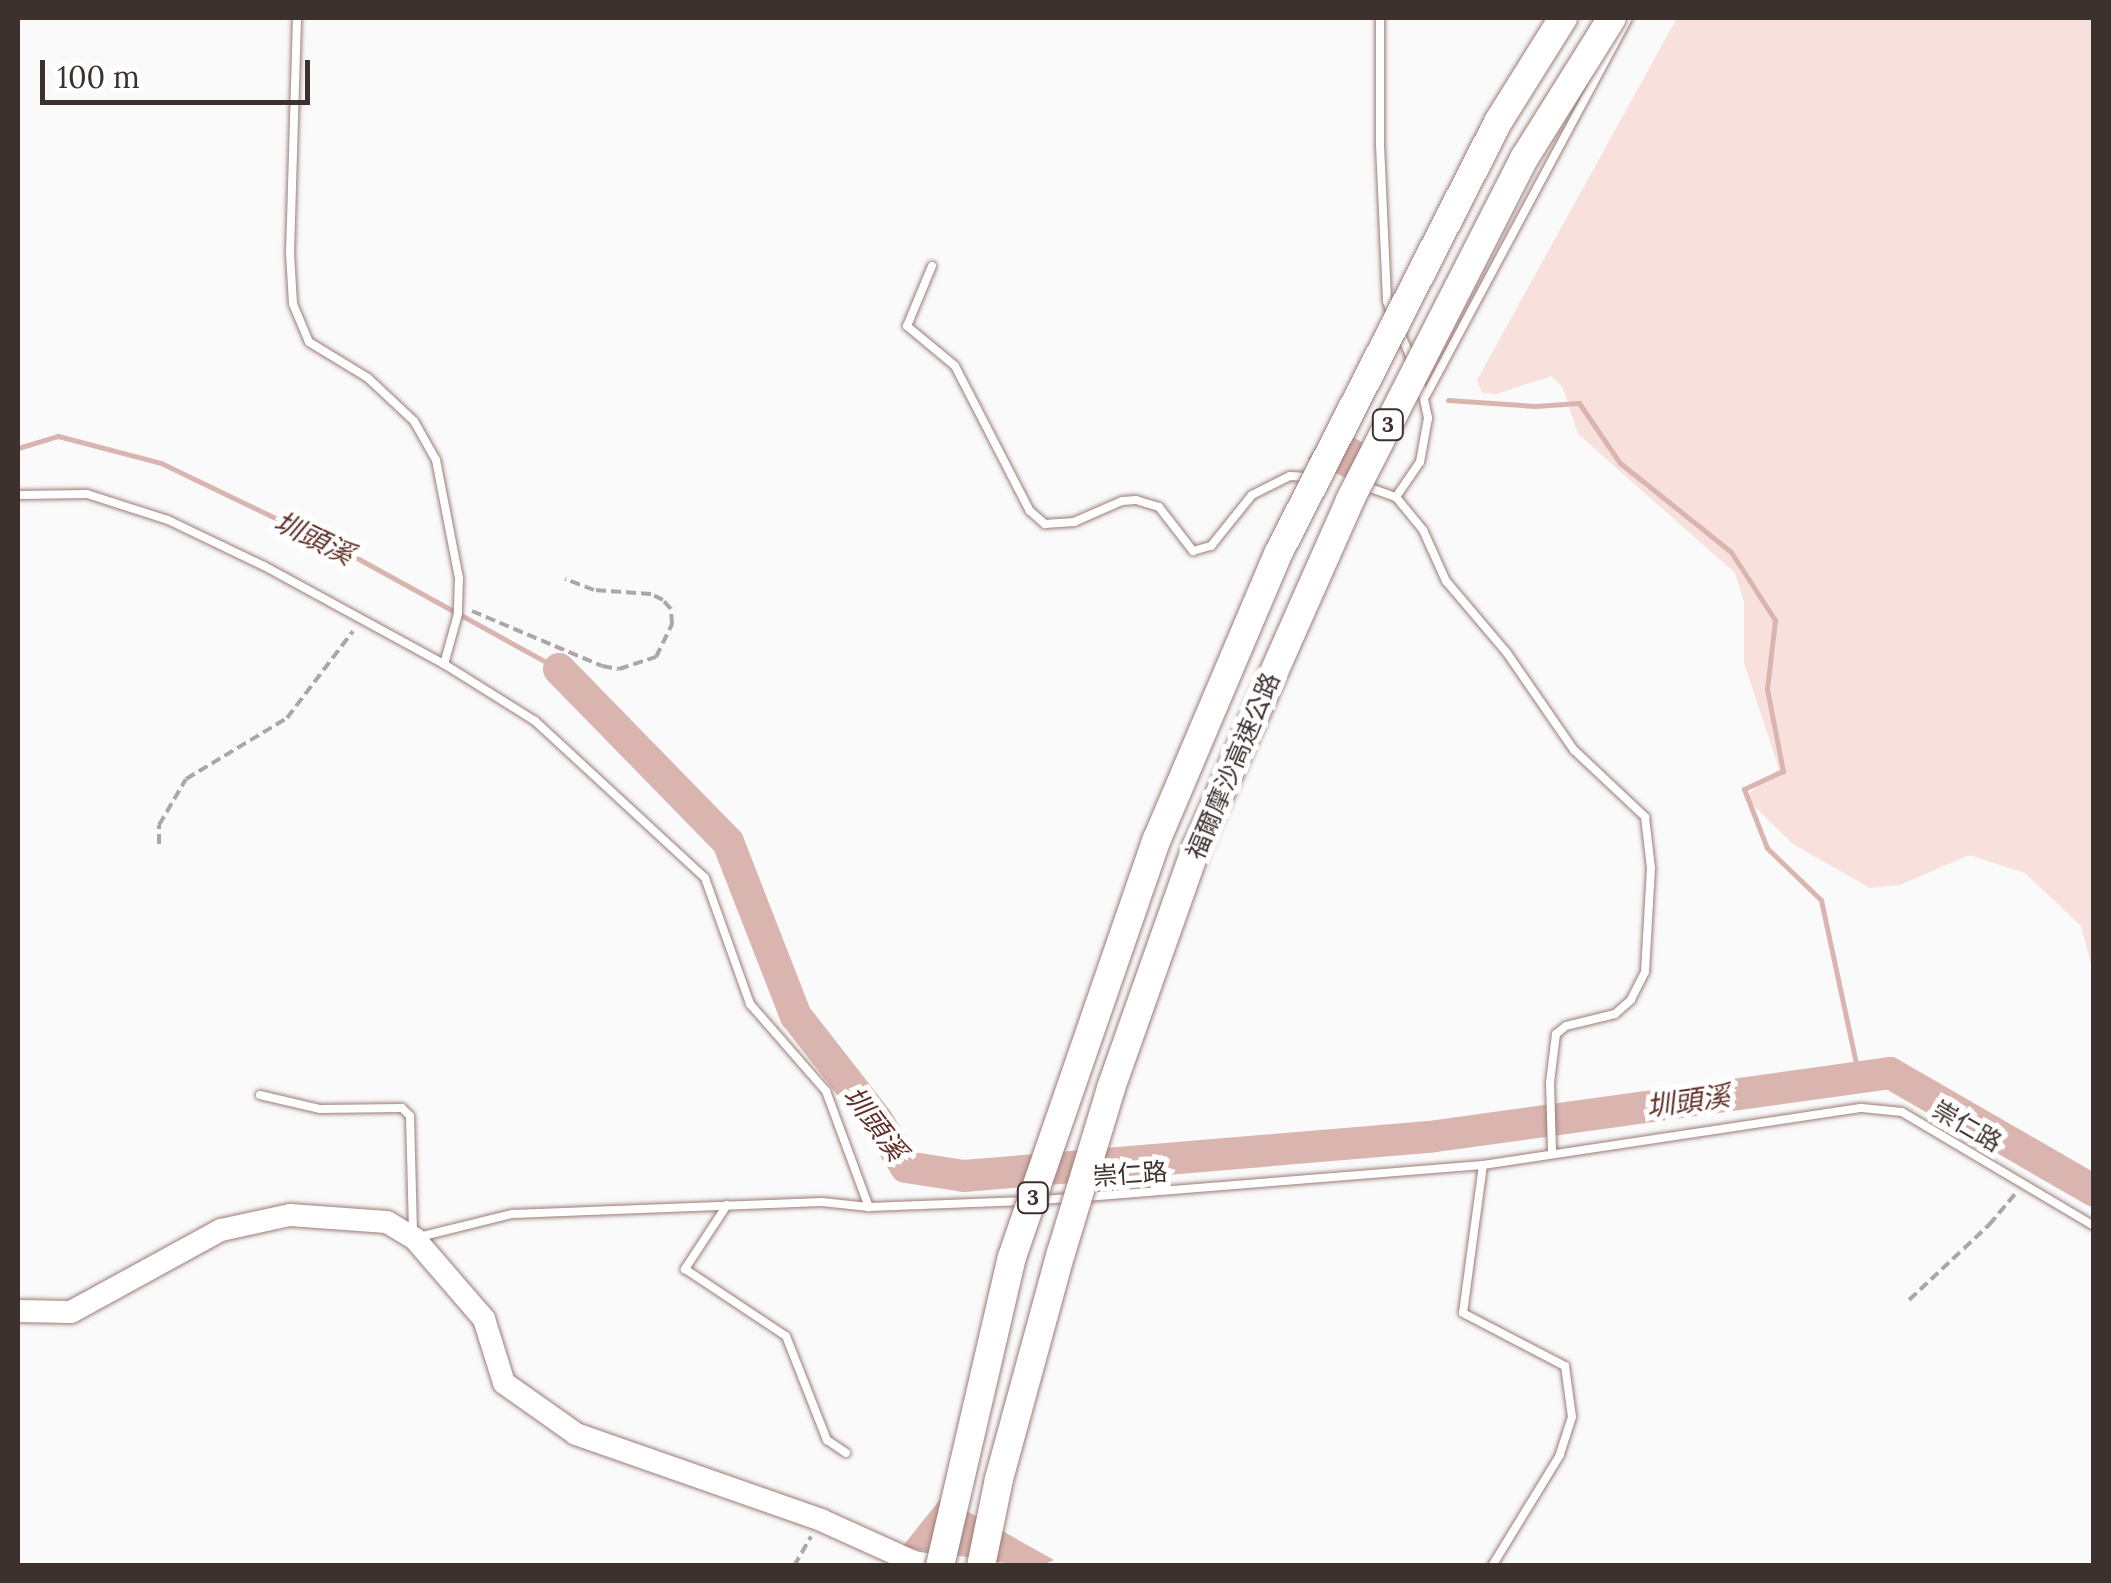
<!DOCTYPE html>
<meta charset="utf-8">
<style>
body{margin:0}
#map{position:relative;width:2111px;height:1583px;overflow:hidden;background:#fafafa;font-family:Lora,"Noto Sans TC",serif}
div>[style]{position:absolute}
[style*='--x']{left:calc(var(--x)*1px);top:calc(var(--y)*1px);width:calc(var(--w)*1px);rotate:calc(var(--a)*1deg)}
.green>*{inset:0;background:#f8e1dd}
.water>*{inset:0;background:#dab5af}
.stream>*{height:5px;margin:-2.5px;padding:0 2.5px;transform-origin:2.5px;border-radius:2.5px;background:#dab5af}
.river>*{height:32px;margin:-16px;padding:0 16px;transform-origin:16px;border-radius:16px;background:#dab5af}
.path>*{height:4px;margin-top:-2px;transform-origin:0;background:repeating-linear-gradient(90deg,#aca7a6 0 10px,transparent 0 15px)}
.roads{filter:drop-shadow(0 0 2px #9a7c77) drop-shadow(0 0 2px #9a7c77)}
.lane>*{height:8px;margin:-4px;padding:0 4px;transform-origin:4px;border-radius:4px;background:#fff}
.secondary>*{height:22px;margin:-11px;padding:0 11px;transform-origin:11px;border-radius:11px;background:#fff}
.bridges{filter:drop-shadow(0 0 2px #9a7c77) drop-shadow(0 0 2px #9a7c77)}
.highway-bridge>*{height:28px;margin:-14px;padding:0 14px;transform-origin:14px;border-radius:14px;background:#fff}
span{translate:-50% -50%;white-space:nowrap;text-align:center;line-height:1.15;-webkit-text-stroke:10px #fff;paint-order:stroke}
.shield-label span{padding:2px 8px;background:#fff;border:2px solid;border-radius:8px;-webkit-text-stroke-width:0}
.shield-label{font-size:22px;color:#3d312e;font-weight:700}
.street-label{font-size:25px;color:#3d312e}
.water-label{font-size:28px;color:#623029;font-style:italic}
.frame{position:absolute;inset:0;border:20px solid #3d312e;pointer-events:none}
.scale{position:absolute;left:40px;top:60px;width:270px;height:45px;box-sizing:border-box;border:5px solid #3d312e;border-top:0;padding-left:12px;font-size:30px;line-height:35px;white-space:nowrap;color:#3d312e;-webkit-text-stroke:8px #fff;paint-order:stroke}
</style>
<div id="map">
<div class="green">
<i style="clip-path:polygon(1677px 18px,2093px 18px,2093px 971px,2081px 926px,2025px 873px,1969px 855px,1900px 885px,1870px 888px,1793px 844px,1745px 797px,1779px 769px,1744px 663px,1744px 602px,1735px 573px,1578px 434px,1562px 386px,1551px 376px,1497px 394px,1482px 393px,1477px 380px)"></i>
</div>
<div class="water">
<i style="clip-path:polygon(1333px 425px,1385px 456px,1369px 490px,1308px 459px)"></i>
<i style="clip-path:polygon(942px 1497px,1054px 1560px,1043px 1565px,1018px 1565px,902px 1547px)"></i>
</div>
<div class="stream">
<i style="--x:1448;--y:400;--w:87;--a:3.9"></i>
<i style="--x:1535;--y:406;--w:44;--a:-3.9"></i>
<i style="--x:1579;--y:403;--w:73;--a:55.7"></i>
<i style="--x:1620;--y:463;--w:142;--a:38.7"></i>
<i style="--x:1731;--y:552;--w:81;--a:57.1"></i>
<i style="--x:1775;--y:620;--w:69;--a:96.6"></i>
<i style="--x:1767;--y:689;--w:84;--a:79"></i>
<i style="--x:1783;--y:771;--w:43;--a:155.2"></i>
<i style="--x:1744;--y:789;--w:63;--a:68.7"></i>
<i style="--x:1767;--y:848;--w:75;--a:43.9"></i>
<i style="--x:1821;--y:900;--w:181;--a:77.9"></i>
<i style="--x:18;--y:448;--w:42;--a:-16.7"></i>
<i style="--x:58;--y:436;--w:106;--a:14.7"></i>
<i style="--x:161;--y:463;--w:205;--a:25.7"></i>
<i style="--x:346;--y:552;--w:243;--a:28.8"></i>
</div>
<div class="river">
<i style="--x:559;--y:669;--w:242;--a:45.7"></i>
<i style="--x:728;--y:842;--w:187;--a:68.7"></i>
<i style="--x:796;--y:1016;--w:132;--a:52.1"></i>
<i style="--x:877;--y:1120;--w:55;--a:58.3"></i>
<i style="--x:906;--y:1167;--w:59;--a:8.8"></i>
<i style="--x:964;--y:1176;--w:467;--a:-4.8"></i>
<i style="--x:1429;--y:1137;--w:465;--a:-7.9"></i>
<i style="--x:1890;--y:1073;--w:236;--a:30"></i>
</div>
<div class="path">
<i style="--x:472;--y:611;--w:141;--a:22.9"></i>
<i style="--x:602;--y:666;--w:17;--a:10"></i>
<i style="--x:619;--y:669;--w:39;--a:-18"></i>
<i style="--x:656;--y:657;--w:37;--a:-64"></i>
<i style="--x:672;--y:624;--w:15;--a:-94"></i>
<i style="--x:671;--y:609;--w:12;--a:-132"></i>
<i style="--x:663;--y:600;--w:13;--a:-153"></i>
<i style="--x:651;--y:594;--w:57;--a:-176"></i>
<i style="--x:594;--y:590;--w:31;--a:-159"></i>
<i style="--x:159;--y:844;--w:19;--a:-90"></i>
<i style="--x:159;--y:825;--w:53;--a:-59.6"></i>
<i style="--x:186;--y:779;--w:118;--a:-31.1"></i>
<i style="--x:287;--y:718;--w:109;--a:-52.8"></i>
<i style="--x:1909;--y:1300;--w:110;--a:-43.2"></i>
<i style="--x:1989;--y:1225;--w:40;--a:-50"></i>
<i style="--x:794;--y:1566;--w:34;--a:-60"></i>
</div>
<div class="roads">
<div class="lane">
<i style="--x:297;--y:18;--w:235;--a:91.7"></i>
<i style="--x:290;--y:253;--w:51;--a:86.6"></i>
<i style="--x:293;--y:304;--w:41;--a:67.2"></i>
<i style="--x:309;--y:342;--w:69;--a:31.4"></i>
<i style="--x:368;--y:378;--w:63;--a:43.1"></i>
<i style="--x:414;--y:421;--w:45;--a:60.6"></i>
<i style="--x:436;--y:460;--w:120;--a:79"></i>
<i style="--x:459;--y:578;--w:36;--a:92"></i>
<i style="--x:458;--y:614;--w:52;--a:105.6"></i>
<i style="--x:1380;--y:18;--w:127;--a:90"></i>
<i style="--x:1380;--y:145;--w:156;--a:87.4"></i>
<i style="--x:1387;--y:301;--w:13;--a:72"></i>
<i style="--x:932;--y:266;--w:65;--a:112.6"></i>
<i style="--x:907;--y:326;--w:62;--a:39.8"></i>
<i style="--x:955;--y:366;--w:163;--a:62.7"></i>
<i style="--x:1030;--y:511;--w:20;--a:41"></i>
<i style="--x:1045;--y:524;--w:29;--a:-4"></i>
<i style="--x:1074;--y:522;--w:52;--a:-23.6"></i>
<i style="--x:1122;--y:501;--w:14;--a:-4"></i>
<i style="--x:1136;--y:500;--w:24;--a:17"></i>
<i style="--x:1159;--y:507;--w:56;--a:52.3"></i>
<i style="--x:1193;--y:551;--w:19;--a:-16"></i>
<i style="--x:1211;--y:546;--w:65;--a:-51.2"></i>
<i style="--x:1252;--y:495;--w:42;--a:-26.6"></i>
<i style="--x:1290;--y:476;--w:22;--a:3"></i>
<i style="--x:1399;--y:330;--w:36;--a:67"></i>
<i style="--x:1426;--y:395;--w:428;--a:-61.8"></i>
<i style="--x:1365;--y:486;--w:33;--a:20"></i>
<i style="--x:1396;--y:497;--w:43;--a:50.7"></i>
<i style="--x:1423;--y:530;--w:56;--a:65.7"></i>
<i style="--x:1446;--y:581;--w:94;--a:49.7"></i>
<i style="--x:1507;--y:653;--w:118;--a:55.4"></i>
<i style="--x:1574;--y:750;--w:98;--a:43.3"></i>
<i style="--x:1645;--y:817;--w:51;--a:83.3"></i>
<i style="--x:1651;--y:868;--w:104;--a:93.3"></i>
<i style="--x:1645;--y:972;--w:31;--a:117"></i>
<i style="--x:1631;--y:1000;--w:21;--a:139"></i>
<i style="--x:1615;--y:1014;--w:50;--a:166.2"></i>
<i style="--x:1566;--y:1026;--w:13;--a:141"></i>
<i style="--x:1556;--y:1034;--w:49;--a:97"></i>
<i style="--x:1550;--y:1083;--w:69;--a:88.3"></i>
<i style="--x:18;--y:495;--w:69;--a:-0.8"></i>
<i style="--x:87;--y:494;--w:85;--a:17.8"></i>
<i style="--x:168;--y:520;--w:106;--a:25.6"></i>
<i style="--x:264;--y:566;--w:205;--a:28.6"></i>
<i style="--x:444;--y:664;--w:107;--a:32.1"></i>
<i style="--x:535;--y:721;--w:231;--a:42.7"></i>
<i style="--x:705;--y:878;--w:134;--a:70.3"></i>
<i style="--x:750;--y:1004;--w:116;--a:48.9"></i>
<i style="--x:826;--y:1091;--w:124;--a:69.7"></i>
<i style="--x:1396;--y:497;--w:42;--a:-55.6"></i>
<i style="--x:1420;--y:462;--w:45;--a:-79.7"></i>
<i style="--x:1428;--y:418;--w:38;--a:-102"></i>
<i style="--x:260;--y:1095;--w:62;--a:13.1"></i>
<i style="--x:320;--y:1109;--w:82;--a:-0.7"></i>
<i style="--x:402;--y:1108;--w:11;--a:45"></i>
<i style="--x:410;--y:1116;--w:114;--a:88.5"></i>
<i style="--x:1483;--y:1165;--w:149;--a:97.7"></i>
<i style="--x:1463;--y:1313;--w:115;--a:27.5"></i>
<i style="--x:1565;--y:1366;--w:51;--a:82.2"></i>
<i style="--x:1572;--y:1417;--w:40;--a:108"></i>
<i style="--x:1560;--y:1455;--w:130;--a:121.5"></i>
<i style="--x:1086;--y:1197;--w:398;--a:-4.6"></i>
<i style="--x:1483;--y:1165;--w:383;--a:-8.6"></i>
<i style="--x:1862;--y:1108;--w:40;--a:5.7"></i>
<i style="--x:1902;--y:1112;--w:223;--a:30.7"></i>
<i style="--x:1041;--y:1200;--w:31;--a:-4"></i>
<i style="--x:727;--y:1205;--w:77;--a:123.3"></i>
<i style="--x:685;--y:1269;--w:121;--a:33.6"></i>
<i style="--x:786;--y:1336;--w:112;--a:68.5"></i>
<i style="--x:827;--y:1440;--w:23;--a:34"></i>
<i style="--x:419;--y:1237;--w:96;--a:-13.9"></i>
<i style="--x:512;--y:1214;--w:310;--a:-2.2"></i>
<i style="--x:822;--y:1202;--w:47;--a:6.1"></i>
<i style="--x:869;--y:1207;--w:158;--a:-2.2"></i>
</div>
<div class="secondary">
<i style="--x:18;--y:1311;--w:53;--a:1.1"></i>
<i style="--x:71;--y:1312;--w:171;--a:-28.7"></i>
<i style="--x:221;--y:1230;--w:71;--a:-12.3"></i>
<i style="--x:290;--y:1215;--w:97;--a:4.1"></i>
<i style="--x:387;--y:1222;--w:33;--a:31"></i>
<i style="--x:415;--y:1239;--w:106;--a:49.2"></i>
<i style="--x:484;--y:1319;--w:67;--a:72.6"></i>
<i style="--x:504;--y:1383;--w:88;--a:35.3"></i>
<i style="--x:576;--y:1434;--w:260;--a:19.3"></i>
<i style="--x:821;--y:1520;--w:102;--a:24.3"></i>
<i style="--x:914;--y:1562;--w:25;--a:9"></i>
</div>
</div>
<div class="bridges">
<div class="highway-bridge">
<i style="--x:940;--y:1566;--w:317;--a:-76.9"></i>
<i style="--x:1012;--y:1257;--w:442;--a:-70.9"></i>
<i style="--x:1157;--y:839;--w:310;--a:-67"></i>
<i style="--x:1278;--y:554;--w:485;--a:-63"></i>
<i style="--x:1498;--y:122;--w:123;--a:-58"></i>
<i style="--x:981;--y:1566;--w:89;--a:-78.3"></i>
<i style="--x:999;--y:1479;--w:234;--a:-74.7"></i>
<i style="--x:1061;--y:1253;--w:172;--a:-73.1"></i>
<i style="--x:1111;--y:1088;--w:255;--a:-70.5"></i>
<i style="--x:1196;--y:848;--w:381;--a:-66.1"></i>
<i style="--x:1350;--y:500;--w:385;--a:-63"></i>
<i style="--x:1525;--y:157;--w:164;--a:-58"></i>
</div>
</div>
<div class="shield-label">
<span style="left:1388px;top:425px">3</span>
<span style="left:1033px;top:1198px">3</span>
</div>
<div class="street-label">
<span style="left:1233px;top:766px;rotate:-67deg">福爾摩沙高速公路</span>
<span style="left:1967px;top:1126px;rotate:30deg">崇仁路</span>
<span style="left:1130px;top:1174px;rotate:-4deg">崇仁路</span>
</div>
<div class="water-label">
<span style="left:314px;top:538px;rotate:26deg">圳頭溪</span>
<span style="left:1688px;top:1101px;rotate:-8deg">圳頭溪</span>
<span style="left:875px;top:1123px;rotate:53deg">圳頭溪</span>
</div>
<div class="frame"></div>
<div class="scale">100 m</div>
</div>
